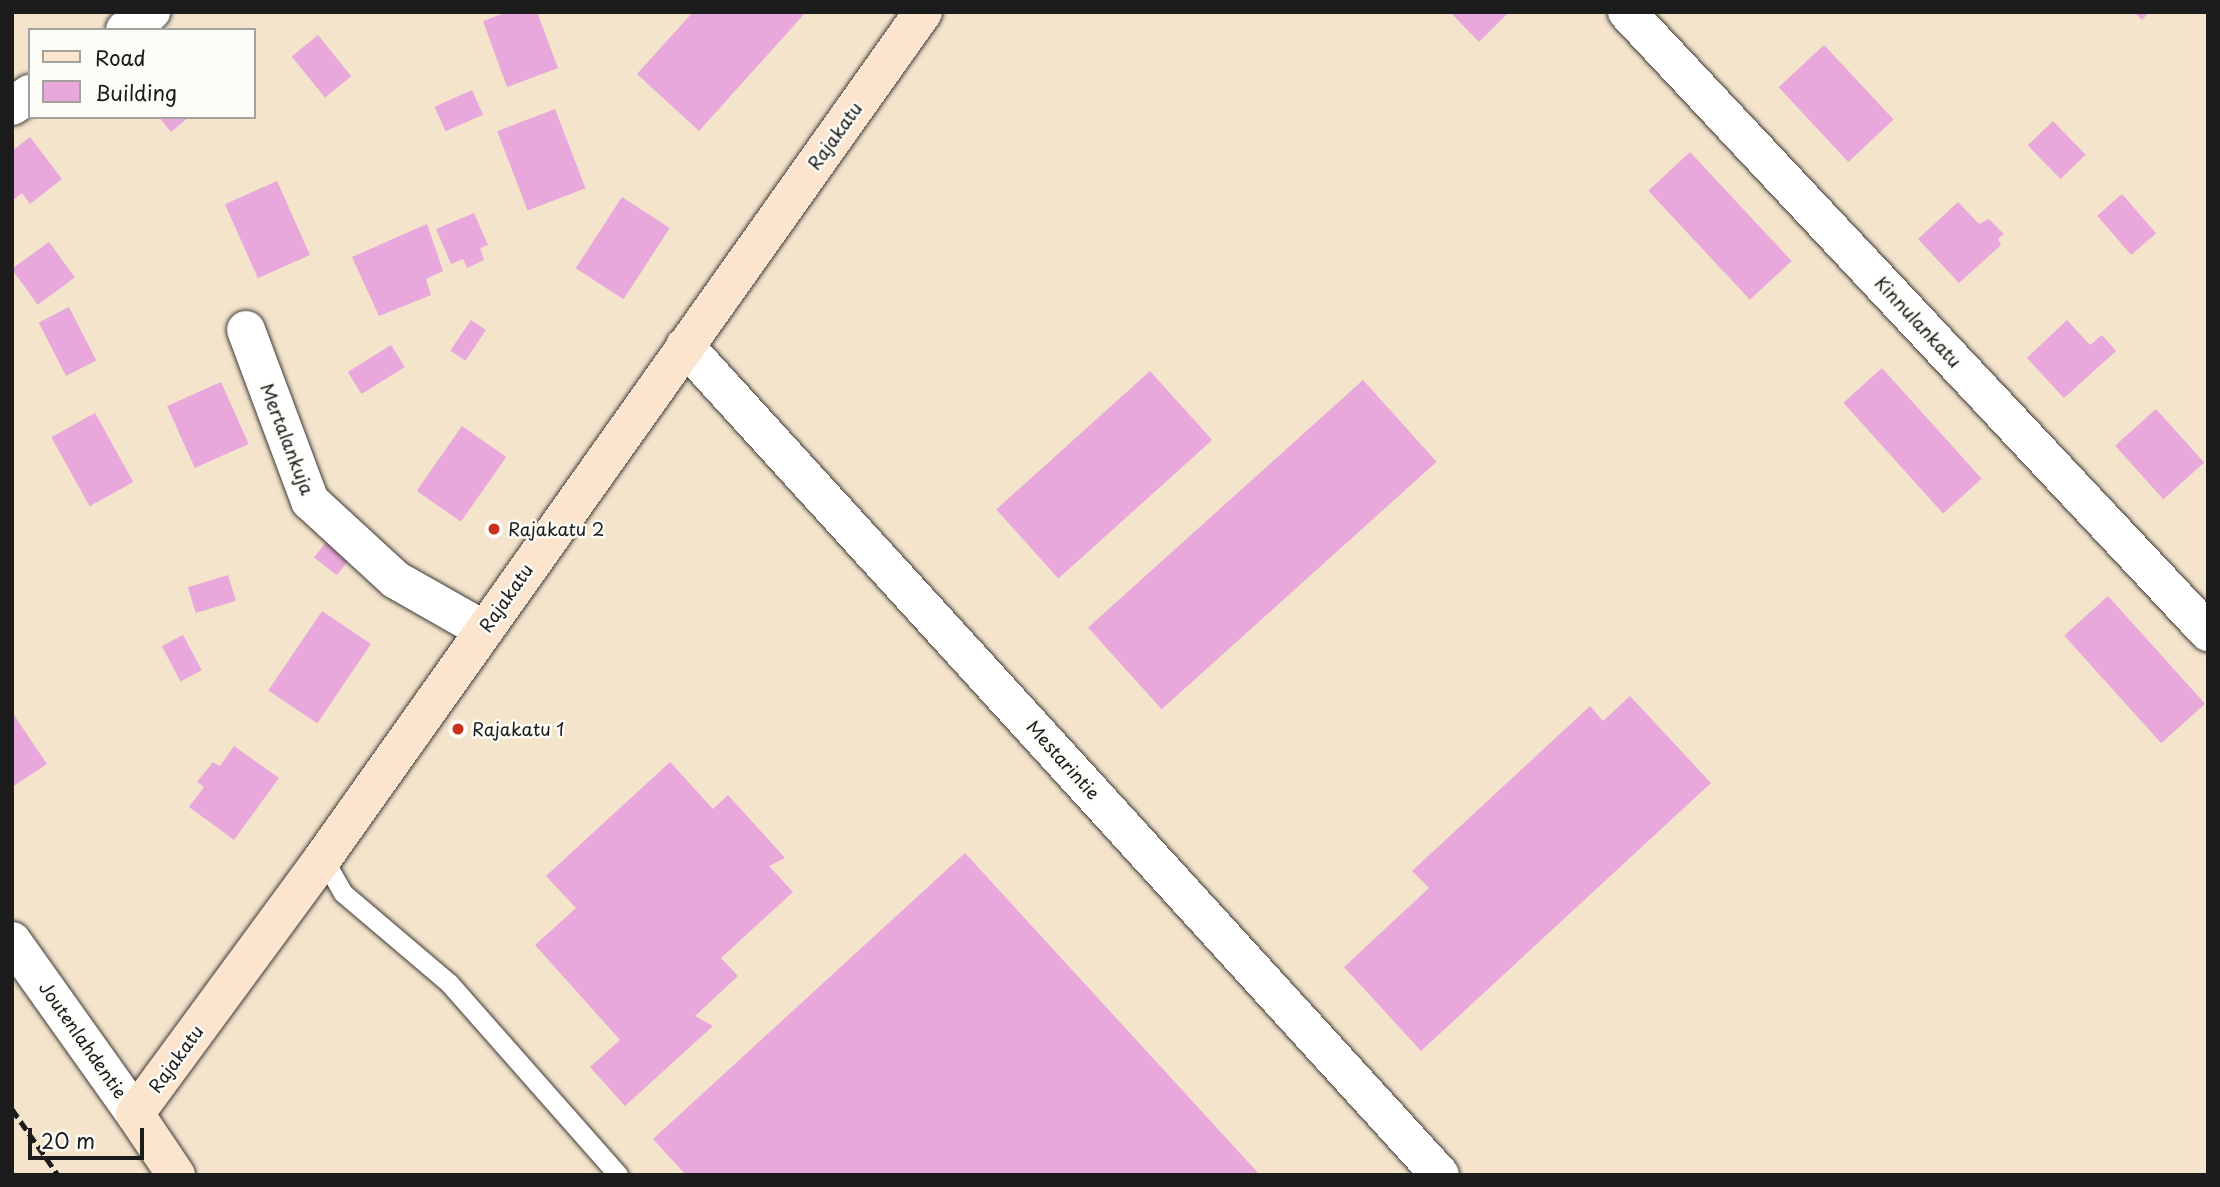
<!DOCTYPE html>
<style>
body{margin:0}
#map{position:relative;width:2220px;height:1187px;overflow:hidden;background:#f5e4cc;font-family:"Playpen Sans",sans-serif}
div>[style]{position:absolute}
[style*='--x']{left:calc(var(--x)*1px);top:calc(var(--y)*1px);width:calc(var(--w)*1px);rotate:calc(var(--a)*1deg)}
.building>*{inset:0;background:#e8a8db;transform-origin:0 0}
.roads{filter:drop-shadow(0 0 2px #3d3a36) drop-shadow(0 0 2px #3d3a36)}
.lane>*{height:19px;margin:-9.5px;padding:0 9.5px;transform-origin:9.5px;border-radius:9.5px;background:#fff}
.street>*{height:38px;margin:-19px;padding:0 19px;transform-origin:19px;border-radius:19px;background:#fff}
.secondary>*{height:38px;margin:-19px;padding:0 19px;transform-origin:19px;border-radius:19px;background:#fce5cf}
.rail>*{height:5px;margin-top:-2.5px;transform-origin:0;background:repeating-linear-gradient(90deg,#1c1c1c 0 10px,transparent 0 15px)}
.dots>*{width:19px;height:19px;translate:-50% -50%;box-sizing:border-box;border:4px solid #fdfcf7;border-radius:50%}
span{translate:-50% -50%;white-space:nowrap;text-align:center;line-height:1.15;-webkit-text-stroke:5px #fdfcf7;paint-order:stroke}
.street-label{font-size:18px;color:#1c1c1c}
.poi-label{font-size:18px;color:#1c1c1c}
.left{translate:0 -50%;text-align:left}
.frame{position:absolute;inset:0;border:14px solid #1c1c1c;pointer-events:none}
.legend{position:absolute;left:28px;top:28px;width:228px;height:91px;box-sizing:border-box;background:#fdfcf7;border:2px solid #a3a29f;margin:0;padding:9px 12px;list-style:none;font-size:21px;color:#1c1c1c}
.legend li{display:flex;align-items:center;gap:14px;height:35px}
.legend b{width:35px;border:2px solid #a3a29f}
.scale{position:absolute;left:28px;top:1128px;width:116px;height:32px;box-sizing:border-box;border:4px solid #1c1c1c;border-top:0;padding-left:9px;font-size:21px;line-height:24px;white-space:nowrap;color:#1c1c1c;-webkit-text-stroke:5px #fdfcf7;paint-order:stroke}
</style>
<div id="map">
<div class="building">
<i style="clip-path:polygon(507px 12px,537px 12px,558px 68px,507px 87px,483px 21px)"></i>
<i style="clip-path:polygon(693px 12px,806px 12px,699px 131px,637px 74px)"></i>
<i style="clip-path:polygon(1450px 12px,1509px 12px,1479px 42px)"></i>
<i style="clip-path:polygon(2134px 12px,2149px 12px,2142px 20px)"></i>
<i style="left:318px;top:35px;width:53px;height:34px;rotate:51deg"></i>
<i style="left:1824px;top:45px;width:102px;height:62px;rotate:47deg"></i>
<i style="left:472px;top:90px;width:27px;height:41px;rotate:66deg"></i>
<i style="left:555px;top:109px;width:85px;height:62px;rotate:69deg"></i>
<i style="clip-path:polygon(159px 117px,189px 117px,171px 132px)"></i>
<i style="left:2053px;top:121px;width:47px;height:35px;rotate:46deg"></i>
<i style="clip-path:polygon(30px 137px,62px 179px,30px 204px,22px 193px,12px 201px,12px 151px)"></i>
<i style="left:1690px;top:152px;width:149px;height:57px;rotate:47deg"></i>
<i style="left:277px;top:181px;width:81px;height:57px;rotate:66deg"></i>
<i style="left:2122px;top:194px;width:52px;height:33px;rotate:49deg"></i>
<i style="left:622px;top:197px;width:57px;height:85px;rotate:33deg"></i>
<i style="clip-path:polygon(1958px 202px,1979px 224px,1989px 219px,2004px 234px,1998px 239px,2001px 245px,1959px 283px,1918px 239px)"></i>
<i style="clip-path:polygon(474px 213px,488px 245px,480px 248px,484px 260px,467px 268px,463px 259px,451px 264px,436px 229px)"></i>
<i style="clip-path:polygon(427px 224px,443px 271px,426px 279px,431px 295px,379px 316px,352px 257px)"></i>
<i style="left:49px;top:242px;width:44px;height:46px;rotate:54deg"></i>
<i style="left:69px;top:307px;width:60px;height:34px;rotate:63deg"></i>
<i style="left:471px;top:320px;width:18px;height:37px;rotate:34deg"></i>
<i style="clip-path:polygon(2067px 320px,2090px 345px,2102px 335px,2116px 351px,2064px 398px,2027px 358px)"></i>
<i style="left:391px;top:345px;width:26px;height:51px;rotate:58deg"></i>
<i style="left:1882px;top:368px;width:149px;height:52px;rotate:48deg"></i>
<i style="left:1150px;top:371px;width:93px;height:207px;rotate:48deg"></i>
<i style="left:1363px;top:380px;width:110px;height:370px;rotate:48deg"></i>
<i style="left:221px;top:382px;width:68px;height:59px;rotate:66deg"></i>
<i style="left:2156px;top:409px;width:72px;height:55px;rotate:48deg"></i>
<i style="left:95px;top:413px;width:79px;height:50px;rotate:61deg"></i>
<i style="left:462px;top:426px;width:54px;height:79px;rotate:35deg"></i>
<i style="left:330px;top:537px;width:29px;height:26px;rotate:38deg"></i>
<i style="left:228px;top:575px;width:27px;height:42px;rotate:73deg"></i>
<i style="left:2108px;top:596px;width:145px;height:59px;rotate:48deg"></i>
<i style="left:322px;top:611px;width:59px;height:96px;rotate:34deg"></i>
<i style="left:183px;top:635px;width:40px;height:24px;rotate:62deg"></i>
<i style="clip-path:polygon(1630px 696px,1711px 783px,1421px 1051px,1344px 967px,1429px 888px,1412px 871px,1590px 706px,1603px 721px)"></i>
<i style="clip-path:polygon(12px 712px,47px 764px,12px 787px)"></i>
<i style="clip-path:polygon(234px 746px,279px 778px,234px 840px,189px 807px,204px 787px,197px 782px,213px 762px,220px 766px)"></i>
<i style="clip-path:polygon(670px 762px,713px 809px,728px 795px,785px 858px,769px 866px,793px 892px,721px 958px,738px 976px,695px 1016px,713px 1026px,625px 1106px,590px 1067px,620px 1040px,535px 945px,576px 908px,546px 876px)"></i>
<i style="clip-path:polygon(965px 853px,1260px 1175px,686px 1175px,653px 1139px)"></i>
</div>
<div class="roads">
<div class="lane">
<i style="--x:323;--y:858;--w:40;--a:60.3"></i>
<i style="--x:343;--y:893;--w:139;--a:40.3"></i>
<i style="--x:449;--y:983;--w:256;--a:48.6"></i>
</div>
<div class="street">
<i style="--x:1627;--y:12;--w:850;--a:46.86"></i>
<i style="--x:125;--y:30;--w:32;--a:-35"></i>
<i style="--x:12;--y:106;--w:22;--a:-34"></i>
<i style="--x:246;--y:330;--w:183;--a:69.5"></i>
<i style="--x:310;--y:501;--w:117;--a:42.6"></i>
<i style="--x:396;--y:580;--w:101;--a:29.6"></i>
<i style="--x:685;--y:346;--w:1121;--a:47.67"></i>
<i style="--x:12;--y:941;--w:212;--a:54.6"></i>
</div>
<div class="secondary">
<i style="--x:176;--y:1175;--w:73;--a:-123.9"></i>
<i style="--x:135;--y:1114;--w:318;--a:-53.7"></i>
<i style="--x:323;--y:858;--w:1037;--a:-54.65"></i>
</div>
</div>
<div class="rail">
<i style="--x:12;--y:1109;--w:80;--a:55.1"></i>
</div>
<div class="dots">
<i style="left:494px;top:529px;background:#c8321e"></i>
<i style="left:458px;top:729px;background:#c8321e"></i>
</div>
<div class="street-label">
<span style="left:835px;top:136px;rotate:-54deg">Rajakatu</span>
<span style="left:1918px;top:322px;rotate:47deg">Kinnulankatu</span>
<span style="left:287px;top:439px;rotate:69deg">Mertalankuja</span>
<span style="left:506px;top:598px;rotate:-55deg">Rajakatu</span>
<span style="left:1063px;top:760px;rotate:48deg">Mestarintie</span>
<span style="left:83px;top:1040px;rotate:55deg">Joutenlahdentie</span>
<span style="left:176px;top:1059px;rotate:-54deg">Rajakatu</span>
</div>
<div class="poi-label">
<span class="left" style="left:508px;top:529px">Rajakatu 2</span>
<span class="left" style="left:472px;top:729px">Rajakatu 1</span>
</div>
<div class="frame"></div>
<ul class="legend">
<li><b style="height:9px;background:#fce5cf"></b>Road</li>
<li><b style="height:19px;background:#e8a8db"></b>Building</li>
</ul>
<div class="scale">20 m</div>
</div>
